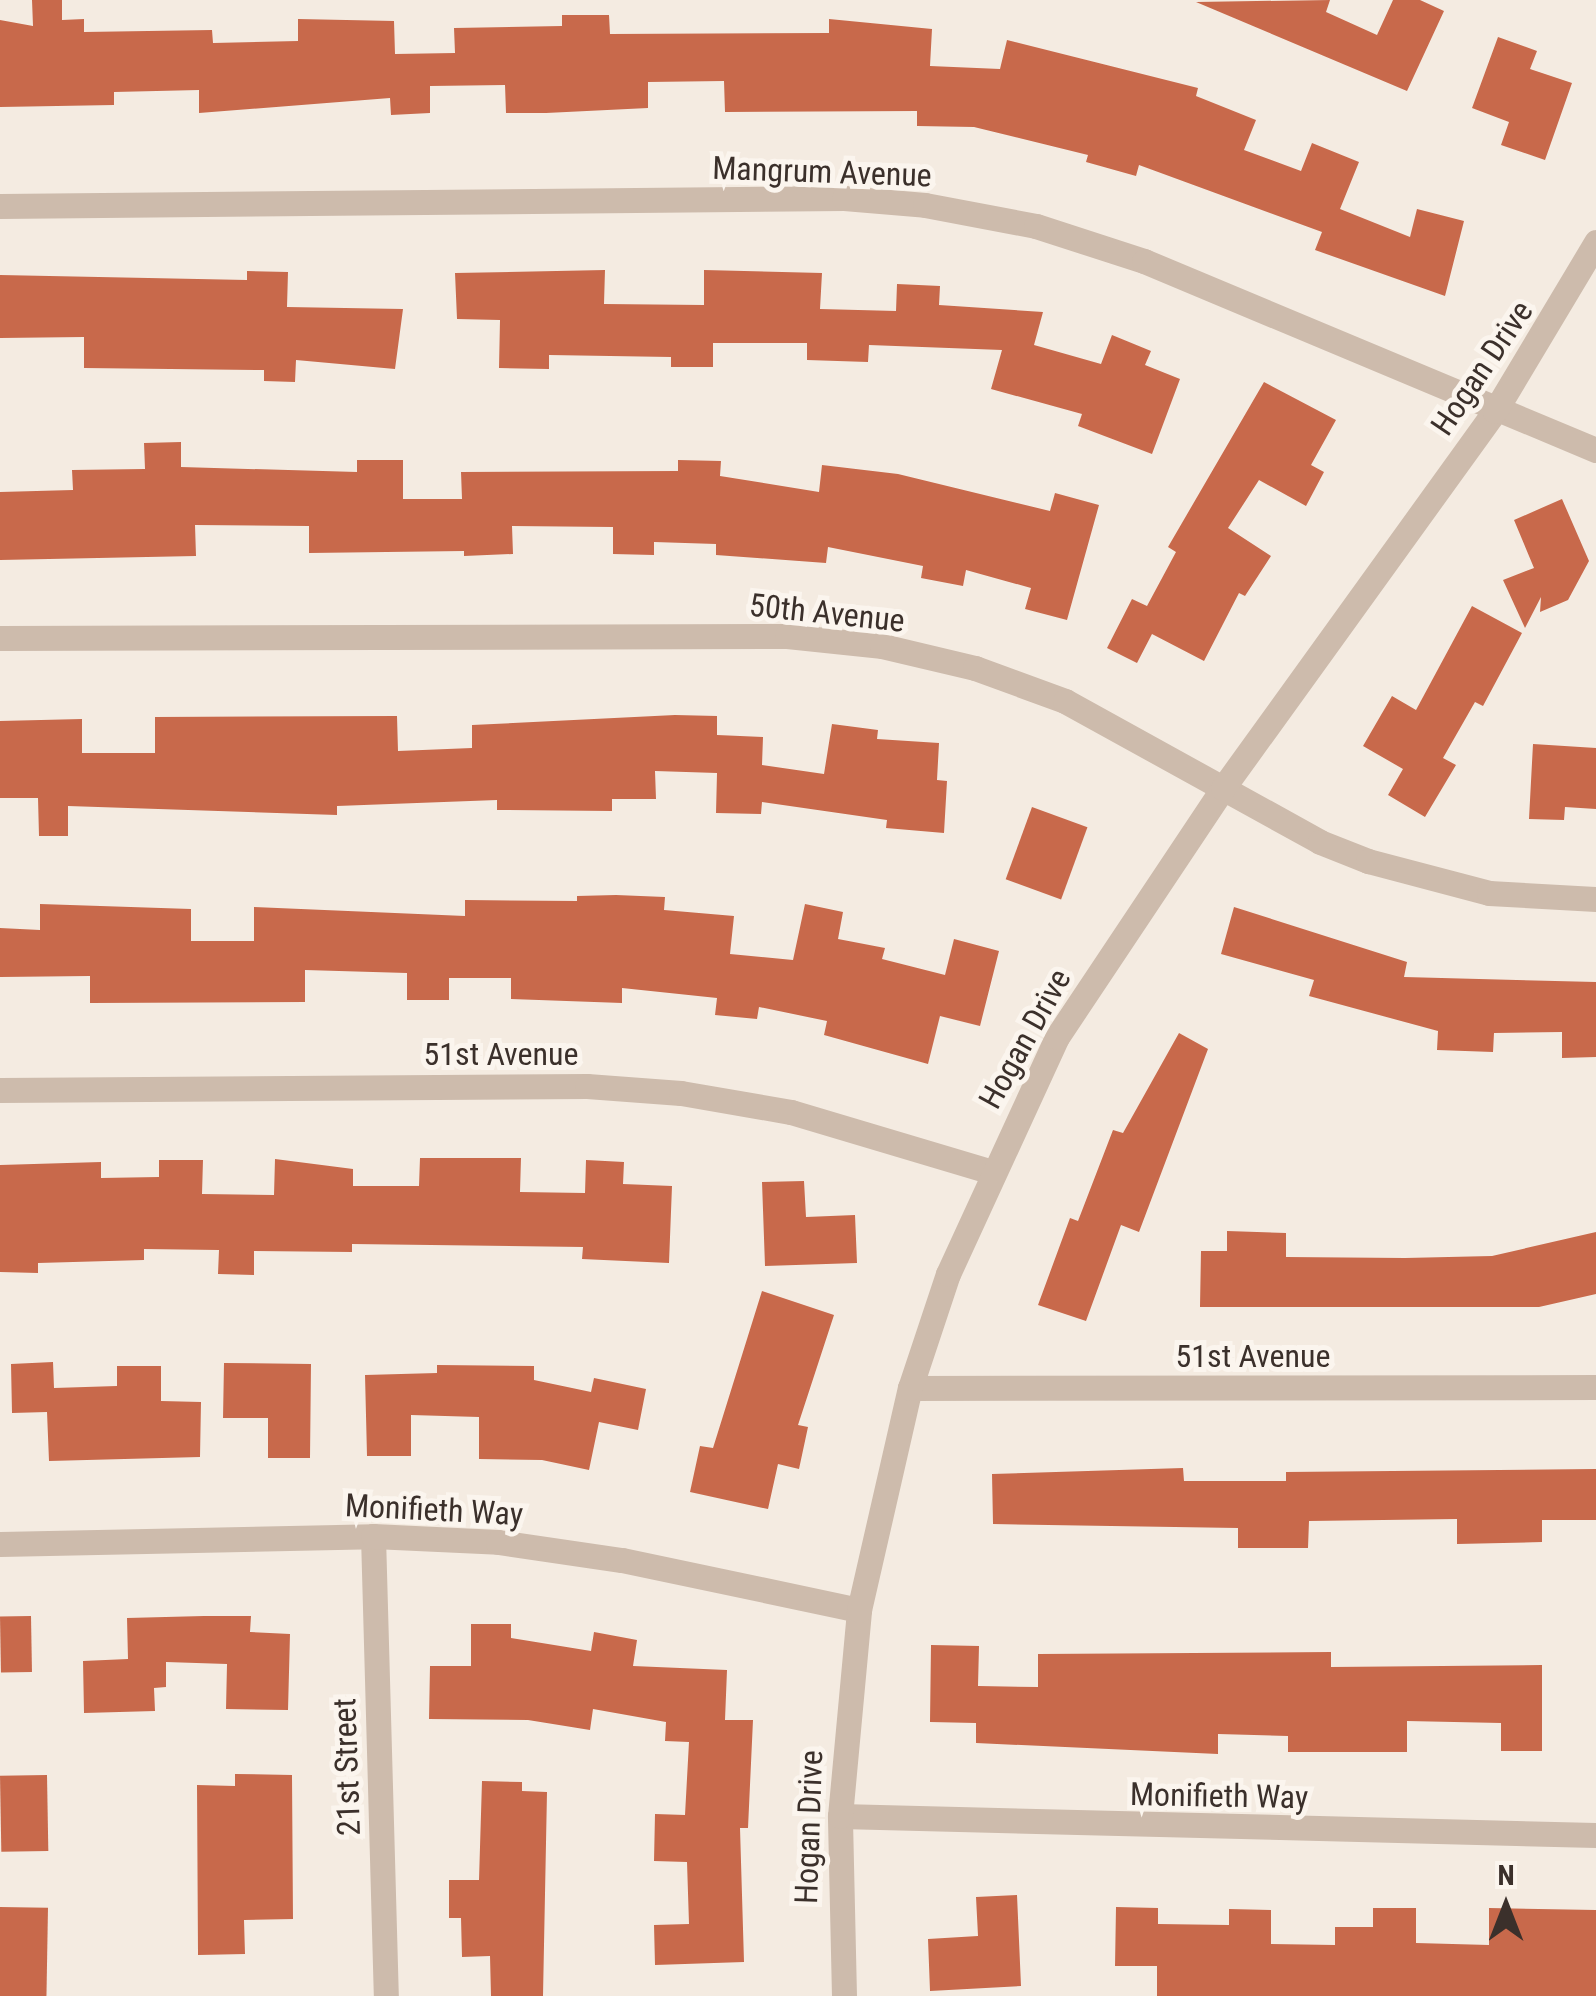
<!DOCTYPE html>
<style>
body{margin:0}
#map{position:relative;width:1596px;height:1996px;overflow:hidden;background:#f4ebe1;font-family:"Roboto Condensed",sans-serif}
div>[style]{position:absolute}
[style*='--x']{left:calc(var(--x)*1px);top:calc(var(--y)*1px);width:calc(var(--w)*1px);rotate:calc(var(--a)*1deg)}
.building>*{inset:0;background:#c8694b;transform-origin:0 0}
.street>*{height:25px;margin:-12.5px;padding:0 12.5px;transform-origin:12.5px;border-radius:12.5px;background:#cdbbac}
span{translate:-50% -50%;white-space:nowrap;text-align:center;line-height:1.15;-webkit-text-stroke:10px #fbf5ee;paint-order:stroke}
.street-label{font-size:32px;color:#3b302b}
.north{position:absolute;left:1456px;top:1856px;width:100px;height:100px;-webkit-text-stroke:8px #fbf5ee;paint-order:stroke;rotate:0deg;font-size:28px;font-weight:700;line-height:40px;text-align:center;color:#3b302b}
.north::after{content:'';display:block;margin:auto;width:35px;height:45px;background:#3b302b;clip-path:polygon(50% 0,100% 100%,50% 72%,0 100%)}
</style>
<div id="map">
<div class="building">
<i style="clip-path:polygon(32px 0,62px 0,62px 20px,84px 19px,84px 32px,212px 30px,213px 43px,298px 41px,298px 19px,394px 21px,395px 54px,455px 53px,454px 28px,562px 26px,562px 15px,609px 15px,610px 34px,829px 33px,829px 19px,932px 29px,930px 66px,1000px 69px,1007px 40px,1198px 88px,1196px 96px,1256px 120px,1244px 150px,1301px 171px,1312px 143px,1359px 162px,1340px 209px,1410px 237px,1417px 209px,1464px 221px,1445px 296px,1315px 250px,1322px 232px,1139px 165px,1136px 176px,1086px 162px,1088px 155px,974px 127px,917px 126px,917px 111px,725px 112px,724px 81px,648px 82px,648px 108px,546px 113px,506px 113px,505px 85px,430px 86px,430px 113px,391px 115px,390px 98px,199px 113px,199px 90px,114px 92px,114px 105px,0 107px,0 20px,33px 26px)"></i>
<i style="clip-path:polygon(1330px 0,1326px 12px,1377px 35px,1393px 0,1420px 0,1444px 11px,1407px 91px,1196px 2px)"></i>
<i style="clip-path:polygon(1498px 37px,1537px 51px,1530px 69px,1572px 83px,1545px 160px,1501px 145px,1509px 122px,1472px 108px)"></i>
<i style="clip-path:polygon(605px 270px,604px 304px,704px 305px,704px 270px,822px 273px,820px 309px,896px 311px,897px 284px,940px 286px,939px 305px,1043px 312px,1034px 345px,1101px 364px,1112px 335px,1151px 351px,1145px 365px,1180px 379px,1152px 454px,1078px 426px,1082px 414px,991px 389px,1002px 350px,869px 345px,868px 362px,807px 360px,807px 343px,713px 343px,713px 367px,671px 367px,671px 357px,549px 355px,549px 369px,499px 368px,500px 320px,457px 319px,455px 273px)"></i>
<i style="clip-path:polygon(247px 271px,288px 272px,287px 307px,403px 309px,395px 369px,296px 360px,295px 382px,264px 381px,264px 370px,84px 368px,84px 337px,0 338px,0 275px,247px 280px)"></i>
<i style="clip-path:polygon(1264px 382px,1336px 420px,1311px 465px,1324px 472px,1306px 506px,1259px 480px,1228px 528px,1271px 556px,1245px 596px,1239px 593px,1204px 661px,1152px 634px,1137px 663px,1107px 648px,1132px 599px,1147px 606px,1176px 552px,1168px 547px)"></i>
<i style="clip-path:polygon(181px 442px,181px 467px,357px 472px,357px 460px,403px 460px,403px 499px,462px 499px,461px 472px,678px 471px,678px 460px,721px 461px,720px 476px,819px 492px,822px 465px,898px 474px,1050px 511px,1055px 493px,1099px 505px,1067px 620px,1025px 609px,1031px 588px,966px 570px,963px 586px,921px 578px,923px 566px,828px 547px,826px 563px,716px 555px,716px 544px,654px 542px,654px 555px,613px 554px,613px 527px,512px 526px,513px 554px,464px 556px,464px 551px,309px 553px,309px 526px,195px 525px,196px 556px,0 560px,0 492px,73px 490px,72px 470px,145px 469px,144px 443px)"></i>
<i style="clip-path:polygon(1562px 499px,1589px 561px,1568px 600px,1540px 612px,1541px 597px,1525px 628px,1503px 580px,1534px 568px,1514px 520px)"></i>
<i style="clip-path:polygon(1472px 606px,1522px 633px,1483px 706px,1475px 702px,1443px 758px,1456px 765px,1425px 817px,1388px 795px,1403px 769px,1363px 746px,1392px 696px,1416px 710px)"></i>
<i style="clip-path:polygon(675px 715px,717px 716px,717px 735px,763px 737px,762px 765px,824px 774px,832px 724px,878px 730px,877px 739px,939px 743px,937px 780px,947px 781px,944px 833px,886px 828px,887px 820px,762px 802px,761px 814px,716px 813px,717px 773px,655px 771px,656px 799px,612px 799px,612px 811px,497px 810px,497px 800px,337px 806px,337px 815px,68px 806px,68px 836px,39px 836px,38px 798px,0 798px,0 721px,82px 719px,82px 753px,155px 753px,155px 717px,397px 716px,398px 751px,472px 748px,472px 725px)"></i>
<i style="clip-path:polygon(1533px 744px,1596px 748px,1596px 809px,1565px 807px,1564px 820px,1529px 819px)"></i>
<i style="left:1032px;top:807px;width:59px;height:77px;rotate:20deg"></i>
<i style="clip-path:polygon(616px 895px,665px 897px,664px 910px,734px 916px,730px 954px,793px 960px,805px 904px,843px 912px,838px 939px,885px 948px,882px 959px,945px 975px,954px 939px,999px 951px,980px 1026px,940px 1016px,928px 1064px,824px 1035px,827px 1021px,759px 1007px,757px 1019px,715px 1015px,717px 998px,622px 988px,622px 1003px,511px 999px,511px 978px,449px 978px,449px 1000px,407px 1000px,407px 973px,305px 970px,305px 1002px,90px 1003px,90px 976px,0 977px,0 928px,40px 930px,40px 904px,191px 909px,191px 941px,254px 941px,254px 907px,465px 916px,465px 900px,577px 901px,577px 896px)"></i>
<i style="clip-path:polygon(1234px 907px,1407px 962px,1404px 977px,1596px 982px,1596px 1057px,1562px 1058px,1562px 1032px,1494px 1033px,1493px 1052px,1437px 1050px,1438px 1031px,1309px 996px,1314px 980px,1221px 954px)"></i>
<i style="clip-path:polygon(1179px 1033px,1208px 1049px,1139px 1232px,1121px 1225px,1086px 1321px,1038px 1305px,1070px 1218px,1078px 1221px,1113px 1130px,1123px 1133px)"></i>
<i style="clip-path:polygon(420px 1158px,521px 1158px,520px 1192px,585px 1193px,586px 1160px,624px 1162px,623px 1184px,672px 1186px,669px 1263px,582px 1259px,583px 1247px,352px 1244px,352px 1252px,254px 1251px,254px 1275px,218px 1274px,219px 1250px,144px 1249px,144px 1260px,38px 1263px,38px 1273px,0 1272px,0 1165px,101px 1162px,101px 1178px,159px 1177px,159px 1160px,203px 1160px,202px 1194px,274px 1195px,275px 1159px,353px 1169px,353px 1186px,419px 1186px)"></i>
<i style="clip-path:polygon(804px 1181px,806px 1217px,855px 1215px,857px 1263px,765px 1266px,762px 1182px)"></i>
<i style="clip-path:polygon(1227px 1231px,1286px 1233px,1286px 1257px,1405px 1258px,1492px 1256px,1596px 1232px,1596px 1294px,1539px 1307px,1200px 1307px,1201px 1251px,1227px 1251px)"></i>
<i style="clip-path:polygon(762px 1291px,834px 1315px,798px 1425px,808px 1427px,799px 1469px,778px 1464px,768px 1509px,690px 1492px,700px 1446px,713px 1448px)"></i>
<i style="clip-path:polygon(53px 1362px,54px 1388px,117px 1386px,117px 1366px,161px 1366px,161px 1401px,201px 1402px,200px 1457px,49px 1461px,47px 1412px,12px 1413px,11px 1364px)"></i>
<i style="clip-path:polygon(224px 1363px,311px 1364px,310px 1458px,268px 1458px,268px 1418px,223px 1418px)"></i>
<i style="clip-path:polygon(437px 1365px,534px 1366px,534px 1380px,591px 1392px,594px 1378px,646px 1389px,638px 1430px,599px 1422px,589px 1470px,542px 1460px,479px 1459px,479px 1417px,411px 1415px,411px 1456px,367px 1456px,365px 1375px,437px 1373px)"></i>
<i style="clip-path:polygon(1183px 1468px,1184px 1481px,1286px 1481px,1286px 1472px,1596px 1469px,1596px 1520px,1542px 1520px,1542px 1542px,1457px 1544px,1457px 1519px,1309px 1521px,1308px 1548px,1238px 1548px,1238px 1528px,993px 1524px,992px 1474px)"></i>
<i style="left:31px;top:1616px;width:56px;height:31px;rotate:89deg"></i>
<i style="clip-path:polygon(204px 1616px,251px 1616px,250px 1632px,290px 1634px,288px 1710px,226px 1709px,227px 1664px,166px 1662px,166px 1687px,154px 1688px,155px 1711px,84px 1713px,83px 1661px,128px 1659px,127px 1618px)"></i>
<i style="clip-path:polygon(471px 1624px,511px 1624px,511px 1638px,591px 1651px,594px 1632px,637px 1640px,633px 1666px,727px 1670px,725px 1720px,753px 1720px,748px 1828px,740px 1828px,744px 1962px,655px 1965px,654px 1925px,689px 1924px,687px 1862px,654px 1861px,655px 1814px,685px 1815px,689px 1742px,665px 1741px,666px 1722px,593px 1709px,590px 1730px,528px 1720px,429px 1719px,430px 1666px,471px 1666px)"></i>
<i style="clip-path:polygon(931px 1645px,979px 1646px,978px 1686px,1038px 1687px,1038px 1654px,1331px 1652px,1331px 1667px,1542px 1665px,1542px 1751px,1501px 1751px,1501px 1723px,1407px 1721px,1407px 1752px,1288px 1752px,1288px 1736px,1218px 1734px,1218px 1754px,976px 1743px,976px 1723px,930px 1722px)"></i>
<i style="clip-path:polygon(235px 1774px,292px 1775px,293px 1919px,244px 1920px,245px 1954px,198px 1955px,197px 1785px,235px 1786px)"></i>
<i style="left:47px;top:1775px;width:76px;height:47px;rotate:89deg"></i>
<i style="clip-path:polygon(482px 1781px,522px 1782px,522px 1791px,547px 1792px,543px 1996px,491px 1996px,490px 1956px,462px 1957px,461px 1918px,449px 1918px,449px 1880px,479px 1880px)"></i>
<i style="clip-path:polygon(1017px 1895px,1021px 1986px,930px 1991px,928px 1939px,978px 1936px,976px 1897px)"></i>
<i style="left:0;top:1907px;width:48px;height:89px;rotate:1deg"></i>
<i style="clip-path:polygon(1116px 1907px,1158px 1908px,1158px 1924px,1229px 1925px,1229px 1909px,1271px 1910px,1271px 1944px,1335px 1945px,1335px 1927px,1373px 1927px,1373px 1908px,1416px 1908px,1416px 1943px,1489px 1945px,1489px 1908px,1596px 1910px,1596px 1996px,1157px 1996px,1157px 1966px,1115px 1966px)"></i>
</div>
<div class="street">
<i style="--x:0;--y:206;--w:844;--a:-0.54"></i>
<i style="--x:844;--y:198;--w:81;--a:4.9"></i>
<i style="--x:925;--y:205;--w:113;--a:10.7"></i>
<i style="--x:1036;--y:226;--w:114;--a:18"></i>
<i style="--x:1144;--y:261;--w:490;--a:22.7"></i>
<i style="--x:0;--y:638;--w:787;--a:-0.15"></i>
<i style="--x:787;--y:636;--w:96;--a:6"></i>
<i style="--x:882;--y:646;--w:96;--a:13.3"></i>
<i style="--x:975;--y:668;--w:96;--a:20.1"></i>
<i style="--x:1065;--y:701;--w:291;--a:28.9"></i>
<i style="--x:1320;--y:842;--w:52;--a:21.6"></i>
<i style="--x:1368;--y:861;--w:125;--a:14.8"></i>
<i style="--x:1489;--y:893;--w:107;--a:3.2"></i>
<i style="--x:0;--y:1090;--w:587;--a:-0.39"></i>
<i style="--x:587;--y:1086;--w:94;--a:4.3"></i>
<i style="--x:681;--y:1093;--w:112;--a:9.8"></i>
<i style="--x:791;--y:1112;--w:210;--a:16.6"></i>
<i style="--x:910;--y:1388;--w:686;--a:-0.08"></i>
<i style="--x:373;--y:1536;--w:460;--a:88.4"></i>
<i style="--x:0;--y:1544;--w:373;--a:-1.2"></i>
<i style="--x:373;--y:1536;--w:125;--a:2.7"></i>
<i style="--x:498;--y:1542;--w:125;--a:8.3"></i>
<i style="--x:622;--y:1560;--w:242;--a:11.9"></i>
<i style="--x:840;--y:1816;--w:756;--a:1.44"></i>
<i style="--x:844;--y:1996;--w:180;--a:-91.3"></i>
<i style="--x:840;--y:1816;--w:207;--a:-84.7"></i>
<i style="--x:859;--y:1610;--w:228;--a:-77.1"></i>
<i style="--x:910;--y:1388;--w:120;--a:-71.6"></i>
<i style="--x:948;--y:1274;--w:261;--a:-65.3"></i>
<i style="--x:1057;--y:1037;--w:299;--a:-56.3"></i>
<i style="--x:1223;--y:788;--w:465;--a:-54.2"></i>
<i style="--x:1495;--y:411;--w:197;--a:-59.1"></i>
</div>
<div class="street-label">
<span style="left:822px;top:172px;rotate:2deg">Mangrum Avenue</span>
<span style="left:1482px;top:368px;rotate:-56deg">Hogan Drive</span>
<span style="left:827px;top:613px;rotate:6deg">50th Avenue</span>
<span style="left:1025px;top:1039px;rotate:-61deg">Hogan Drive</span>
<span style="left:501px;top:1054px">51st Avenue</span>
<span style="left:1253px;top:1356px">51st Avenue</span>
<span style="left:434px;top:1510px;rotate:3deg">Monifieth Way</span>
<span style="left:347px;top:1767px;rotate:-92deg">21st Street</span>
<span style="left:1219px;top:1796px;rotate:1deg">Monifieth Way</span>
<span style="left:809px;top:1827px;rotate:-88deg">Hogan Drive</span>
</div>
<div class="north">N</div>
</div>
